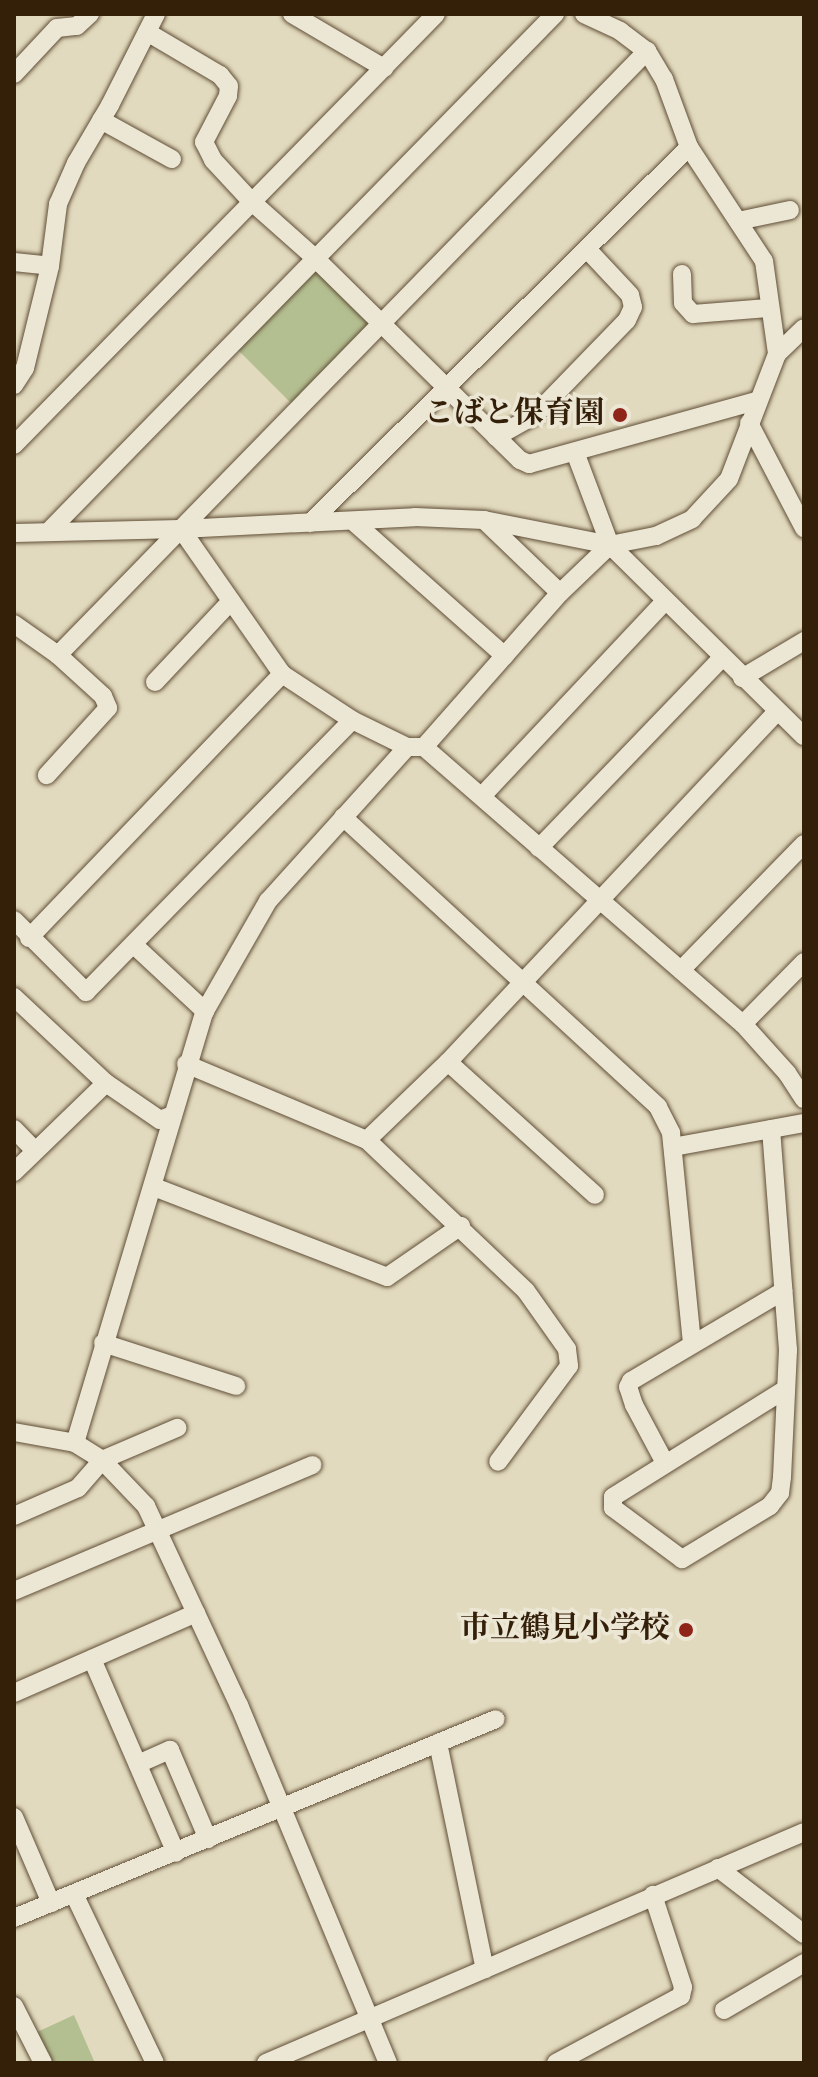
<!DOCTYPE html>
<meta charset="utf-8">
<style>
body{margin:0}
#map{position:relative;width:818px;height:2077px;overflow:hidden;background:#e2dabe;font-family:"Sorts Mill Goudy","Noto Serif JP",serif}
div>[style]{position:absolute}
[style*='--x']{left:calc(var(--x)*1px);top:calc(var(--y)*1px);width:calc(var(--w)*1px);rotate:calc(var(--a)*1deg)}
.green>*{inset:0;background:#b4bf91;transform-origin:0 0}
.roads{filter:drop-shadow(0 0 2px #604e36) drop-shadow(0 0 2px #604e36)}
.minor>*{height:18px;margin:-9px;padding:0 9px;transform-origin:9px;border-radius:9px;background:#ece7d5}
.dots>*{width:22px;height:22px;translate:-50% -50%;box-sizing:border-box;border:4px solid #ece7d5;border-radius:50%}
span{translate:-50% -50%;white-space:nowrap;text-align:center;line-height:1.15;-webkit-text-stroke:7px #ece7d5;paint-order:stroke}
.poi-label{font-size:30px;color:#341f08;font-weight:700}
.right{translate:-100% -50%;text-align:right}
.frame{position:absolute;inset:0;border:16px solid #341f08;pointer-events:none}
</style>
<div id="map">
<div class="green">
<i style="left:315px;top:263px;width:83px;height:116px;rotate:45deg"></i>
<i style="clip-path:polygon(74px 2015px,95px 2063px,48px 2063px,35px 2033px)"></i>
</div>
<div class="roads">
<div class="minor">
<i style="--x:292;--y:14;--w:107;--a:30.4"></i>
<i style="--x:584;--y:14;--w:40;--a:25"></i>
<i style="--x:620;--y:31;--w:34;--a:37"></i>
<i style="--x:647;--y:51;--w:33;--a:59"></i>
<i style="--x:664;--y:79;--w:72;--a:69.8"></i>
<i style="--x:689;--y:147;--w:136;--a:56.7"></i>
<i style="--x:764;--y:261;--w:94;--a:82"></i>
<i style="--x:147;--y:32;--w:85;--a:30.5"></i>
<i style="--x:220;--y:75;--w:14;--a:51"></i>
<i style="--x:229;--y:86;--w:10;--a:96"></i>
<i style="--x:228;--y:96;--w:52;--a:117.6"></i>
<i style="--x:204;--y:142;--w:20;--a:63"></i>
<i style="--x:213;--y:160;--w:57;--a:47.1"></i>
<i style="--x:252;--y:202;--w:83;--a:41.6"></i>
<i style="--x:314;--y:257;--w:289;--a:44.6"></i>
<i style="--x:520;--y:460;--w:10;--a:24"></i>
<i style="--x:529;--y:464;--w:236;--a:-15.5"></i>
<i style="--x:14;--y:74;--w:63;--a:-46.9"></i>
<i style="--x:57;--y:28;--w:20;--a:-6"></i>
<i style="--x:77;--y:26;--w:18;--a:-43"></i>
<i style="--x:101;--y:120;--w:81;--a:28.8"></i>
<i style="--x:738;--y:221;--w:53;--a:-11.9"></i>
<i style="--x:14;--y:262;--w:36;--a:6"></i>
<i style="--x:682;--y:274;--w:29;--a:88"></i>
<i style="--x:683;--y:303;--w:15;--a:48"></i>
<i style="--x:693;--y:314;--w:75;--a:-4.6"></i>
<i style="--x:14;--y:385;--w:20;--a:-57"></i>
<i style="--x:25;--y:368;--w:105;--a:-76.2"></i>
<i style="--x:50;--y:266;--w:63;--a:-82.6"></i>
<i style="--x:58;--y:204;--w:45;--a:-66.3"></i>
<i style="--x:76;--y:163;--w:67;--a:-59.6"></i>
<i style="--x:110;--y:105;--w:102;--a:-63.2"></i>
<i style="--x:749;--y:423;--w:119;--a:62.4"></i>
<i style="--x:496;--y:437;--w:45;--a:-29.4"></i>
<i style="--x:535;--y:415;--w:132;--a:-45.9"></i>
<i style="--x:627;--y:320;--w:14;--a:-65"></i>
<i style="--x:633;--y:307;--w:12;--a:-104"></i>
<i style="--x:630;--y:295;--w:63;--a:-133.1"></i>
<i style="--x:14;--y:445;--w:603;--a:-45.6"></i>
<i style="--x:575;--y:452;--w:99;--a:69.4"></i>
<i style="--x:610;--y:545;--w:272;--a:44.6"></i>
<i style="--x:484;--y:520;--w:105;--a:43.8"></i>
<i style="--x:310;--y:523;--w:534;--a:-44.77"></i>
<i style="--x:355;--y:523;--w:200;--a:41.6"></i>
<i style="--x:51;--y:529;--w:721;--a:-45.62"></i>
<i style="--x:181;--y:529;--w:234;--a:-2.9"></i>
<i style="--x:415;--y:517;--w:69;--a:2.5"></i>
<i style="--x:484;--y:520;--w:128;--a:11.2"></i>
<i style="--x:610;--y:545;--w:47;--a:-11.1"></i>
<i style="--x:656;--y:536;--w:40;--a:-25"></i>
<i style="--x:692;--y:519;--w:54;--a:-47.2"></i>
<i style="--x:729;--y:479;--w:134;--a:-69"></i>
<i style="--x:777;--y:354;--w:37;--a:-44"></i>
<i style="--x:14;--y:533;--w:167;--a:-1.4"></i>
<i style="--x:181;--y:529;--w:177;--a:55.1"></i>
<i style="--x:282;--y:674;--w:84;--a:33.3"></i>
<i style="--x:352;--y:720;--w:61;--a:26.1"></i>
<i style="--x:407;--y:747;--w:17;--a:0"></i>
<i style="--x:424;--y:747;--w:422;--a:41"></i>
<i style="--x:743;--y:1024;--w:66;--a:48.1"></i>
<i style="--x:787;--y:1073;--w:31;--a:57"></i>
<i style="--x:14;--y:624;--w:54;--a:35.2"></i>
<i style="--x:58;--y:655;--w:61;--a:42.3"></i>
<i style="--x:103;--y:696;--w:13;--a:67"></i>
<i style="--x:108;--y:708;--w:91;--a:132.3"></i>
<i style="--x:58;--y:655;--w:844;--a:-45.72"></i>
<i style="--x:742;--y:678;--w:72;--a:-30.8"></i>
<i style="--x:155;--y:682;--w:111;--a:-46.8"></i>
<i style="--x:424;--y:747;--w:205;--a:-48.6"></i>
<i style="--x:560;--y:593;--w:69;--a:-43.8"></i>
<i style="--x:482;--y:796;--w:267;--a:-46.8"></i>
<i style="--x:343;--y:817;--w:428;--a:42.6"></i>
<i style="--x:658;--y:1107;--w:29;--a:63"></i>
<i style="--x:671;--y:1133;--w:210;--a:84.3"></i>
<i style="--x:539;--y:848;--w:264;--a:-46.1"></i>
<i style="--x:14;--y:920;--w:102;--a:45"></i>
<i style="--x:86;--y:992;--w:380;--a:-45.6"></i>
<i style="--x:29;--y:938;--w:366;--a:-46.2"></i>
<i style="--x:135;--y:946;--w:96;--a:42.9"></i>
<i style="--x:681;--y:970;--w:176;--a:-45.7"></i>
<i style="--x:14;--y:997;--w:126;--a:43.1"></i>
<i style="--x:106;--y:1083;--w:65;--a:34.4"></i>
<i style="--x:160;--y:1120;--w:14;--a:-21"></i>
<i style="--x:743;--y:1024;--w:87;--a:-45.5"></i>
<i style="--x:448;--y:1062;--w:198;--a:42.1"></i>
<i style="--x:186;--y:1064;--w:196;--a:22.8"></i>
<i style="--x:367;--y:1140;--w:219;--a:43.5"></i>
<i style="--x:526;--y:1291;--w:71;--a:54.7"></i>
<i style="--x:567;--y:1349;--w:17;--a:83"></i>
<i style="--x:569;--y:1366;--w:119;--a:126.5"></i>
<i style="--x:14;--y:1129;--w:30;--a:46"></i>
<i style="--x:771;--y:1129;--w:222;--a:85.6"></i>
<i style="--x:788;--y:1350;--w:127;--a:92.7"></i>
<i style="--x:782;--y:1477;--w:16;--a:97"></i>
<i style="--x:780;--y:1493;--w:16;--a:128"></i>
<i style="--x:770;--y:1506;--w:103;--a:148.9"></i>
<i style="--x:682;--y:1559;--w:86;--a:-143.5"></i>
<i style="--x:613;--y:1508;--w:11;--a:-90"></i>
<i style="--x:613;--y:1497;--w:204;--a:-32"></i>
<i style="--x:367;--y:1140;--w:112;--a:-43.9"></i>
<i style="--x:448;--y:1062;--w:480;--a:-46.8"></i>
<i style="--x:673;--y:1147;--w:133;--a:-10.4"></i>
<i style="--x:14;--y:1172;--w:128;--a:-44.1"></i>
<i style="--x:154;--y:1187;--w:250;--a:21.1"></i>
<i style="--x:387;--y:1277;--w:90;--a:-34.6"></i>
<i style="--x:103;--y:1343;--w:140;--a:17.9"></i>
<i style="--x:14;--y:1432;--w:62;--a:10.2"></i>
<i style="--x:75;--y:1443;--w:32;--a:32"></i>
<i style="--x:102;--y:1460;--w:64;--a:46.3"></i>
<i style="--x:146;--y:1506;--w:220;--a:65"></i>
<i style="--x:239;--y:1705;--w:388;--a:67.4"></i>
<i style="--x:75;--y:1443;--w:451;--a:-73.3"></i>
<i style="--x:205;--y:1011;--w:127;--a:-60.2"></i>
<i style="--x:268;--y:901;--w:207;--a:-47.9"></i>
<i style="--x:665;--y:1463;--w:66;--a:-118.1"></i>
<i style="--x:634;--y:1405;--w:19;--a:-108"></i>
<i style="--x:628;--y:1387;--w:7;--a:-63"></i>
<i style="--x:631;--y:1381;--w:177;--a:-30.6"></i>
<i style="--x:14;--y:1516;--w:70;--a:-23.6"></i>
<i style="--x:78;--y:1488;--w:37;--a:-49"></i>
<i style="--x:102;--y:1460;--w:82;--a:-23.1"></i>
<i style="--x:14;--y:1591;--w:324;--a:-22.9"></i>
<i style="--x:92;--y:1659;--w:211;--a:66.6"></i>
<i style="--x:14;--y:1693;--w:199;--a:-23.7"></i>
<i style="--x:438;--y:1743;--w:231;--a:78.3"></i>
<i style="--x:138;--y:1764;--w:35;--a:-24"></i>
<i style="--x:170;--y:1750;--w:97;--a:66.9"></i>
<i style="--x:14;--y:1817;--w:94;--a:66.7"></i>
<i style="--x:718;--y:1868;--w:108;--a:37.5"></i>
<i style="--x:74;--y:1894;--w:187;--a:64.4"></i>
<i style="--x:14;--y:1918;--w:521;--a:-22.43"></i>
<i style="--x:14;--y:2006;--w:64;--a:63"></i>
<i style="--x:724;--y:2010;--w:93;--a:-30.4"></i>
<i style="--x:266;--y:2063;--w:585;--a:-23.24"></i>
<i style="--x:556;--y:2063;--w:142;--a:-28.2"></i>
<i style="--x:681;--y:1996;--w:9;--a:-77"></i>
<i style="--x:683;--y:1987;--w:97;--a:-108.1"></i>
</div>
</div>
<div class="dots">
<i style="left:620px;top:415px;background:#8f2418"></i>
<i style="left:686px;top:1630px;background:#8f2418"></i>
</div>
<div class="poi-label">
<span class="right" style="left:604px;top:415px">こばと保育園</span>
<span class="right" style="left:670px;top:1630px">市立鶴見小学校</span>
</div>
<div class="frame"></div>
</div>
